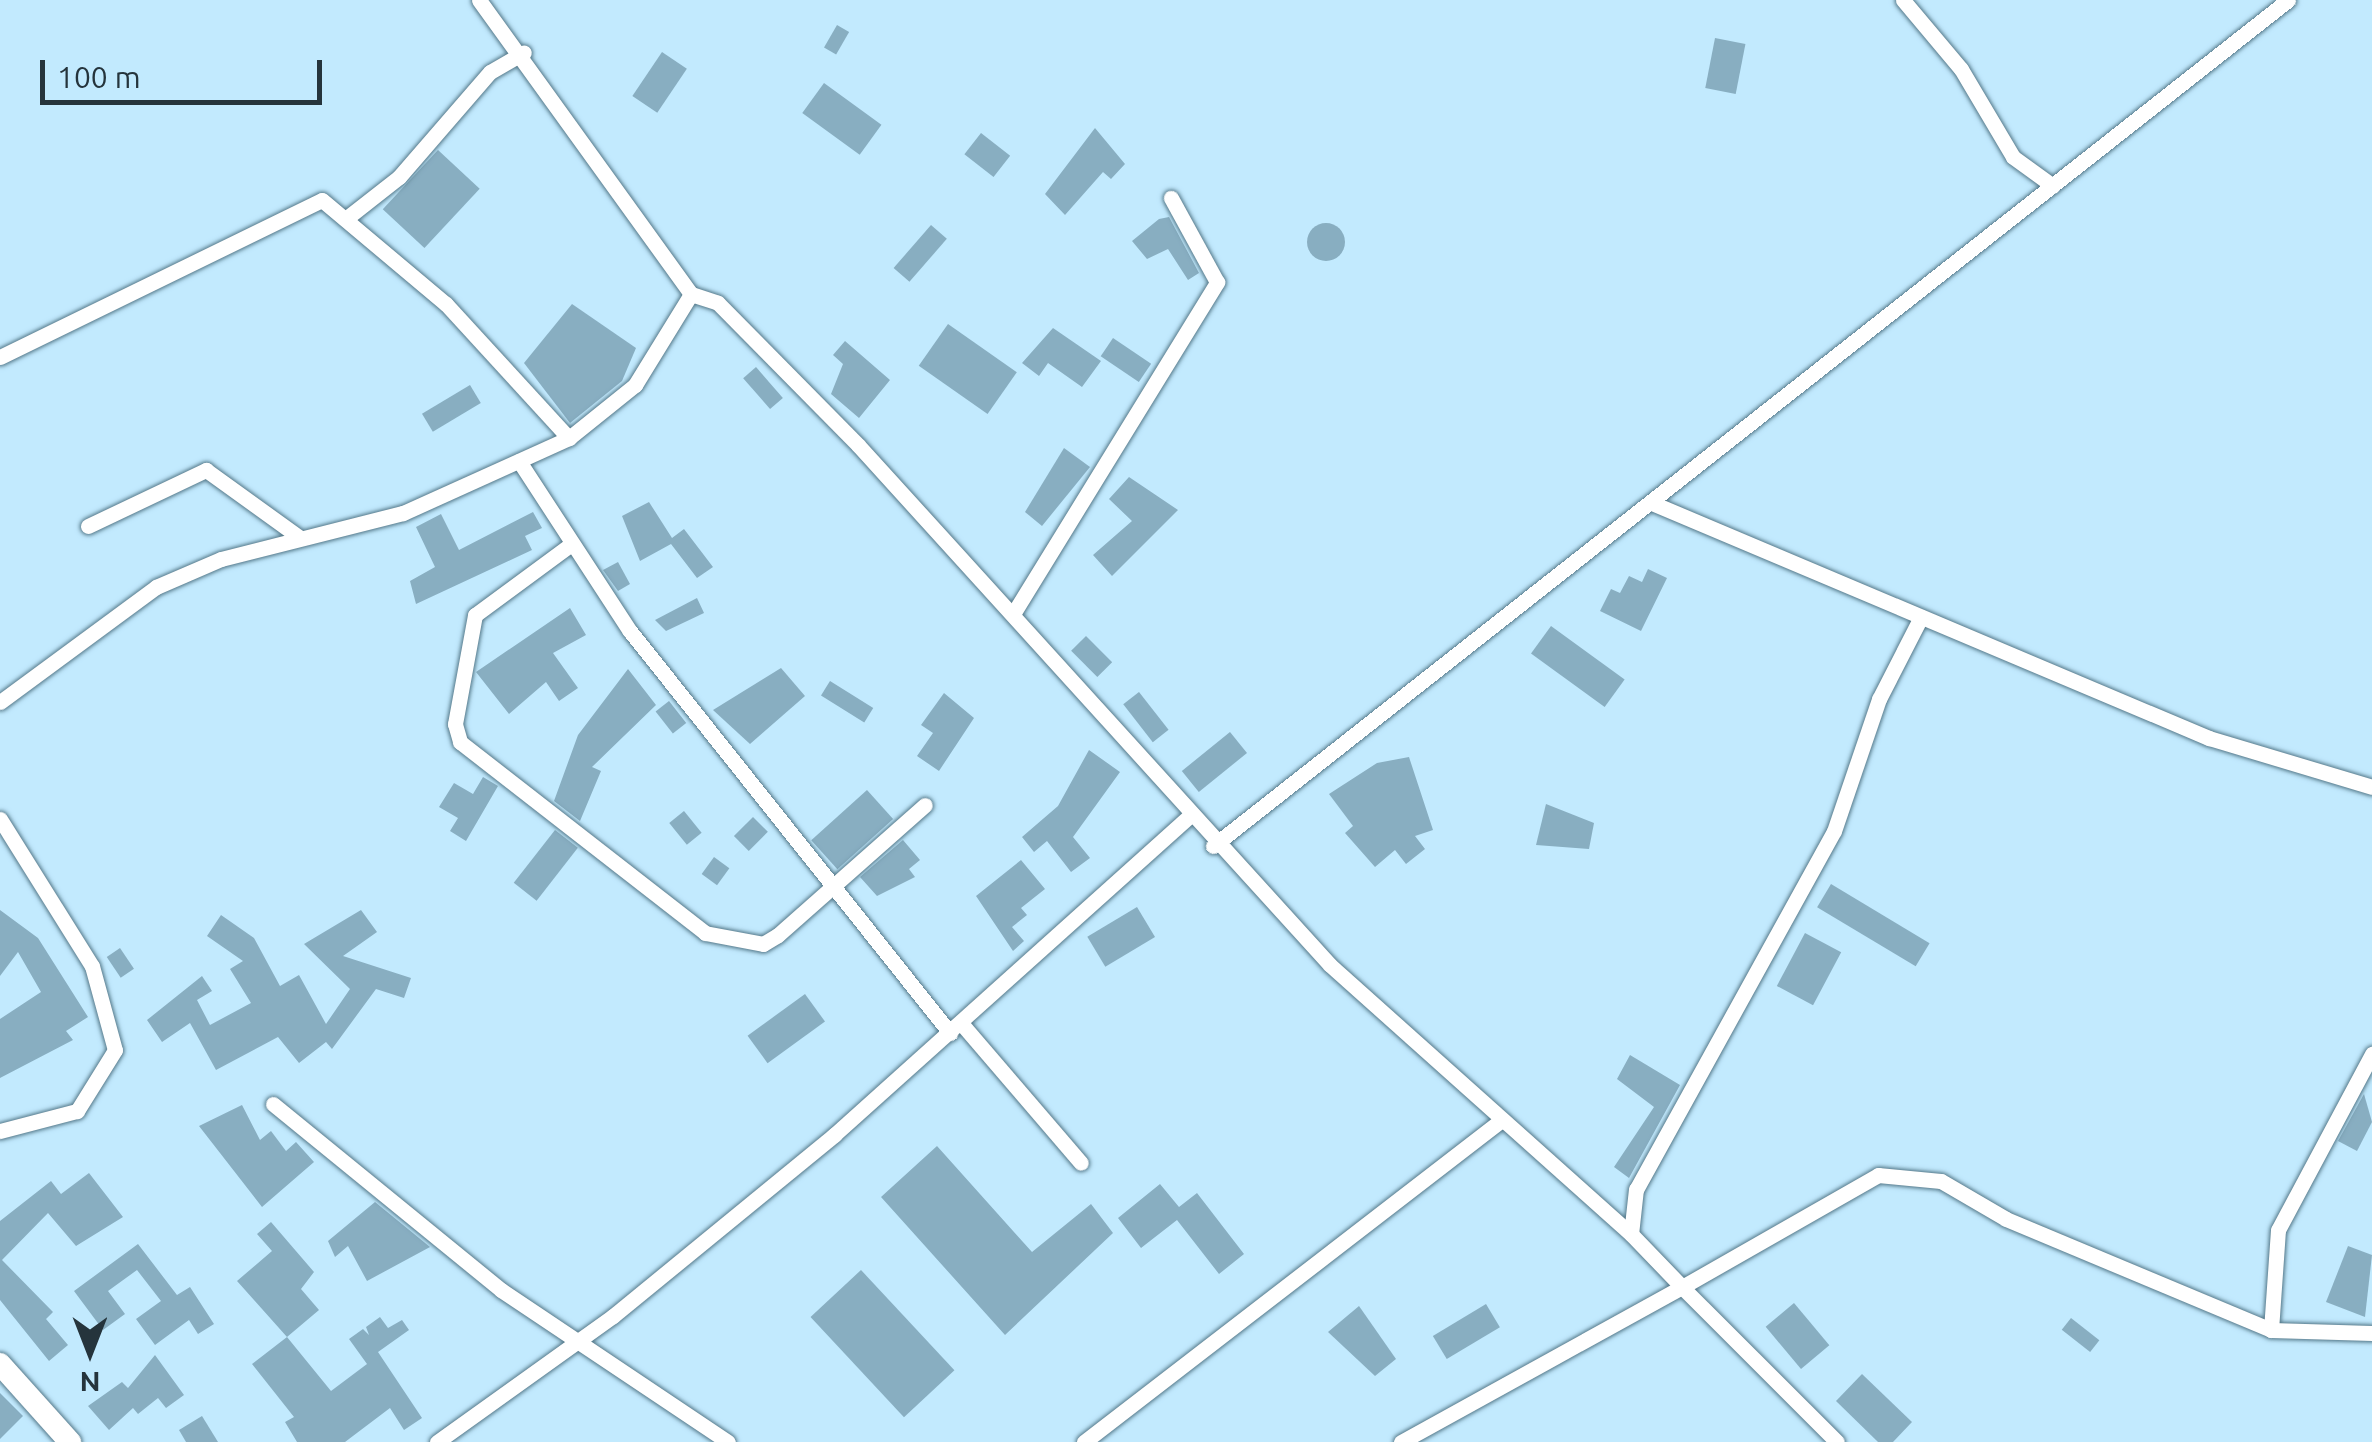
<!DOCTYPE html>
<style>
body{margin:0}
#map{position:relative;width:2372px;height:1442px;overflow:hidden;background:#c2eafe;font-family:Ubuntu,sans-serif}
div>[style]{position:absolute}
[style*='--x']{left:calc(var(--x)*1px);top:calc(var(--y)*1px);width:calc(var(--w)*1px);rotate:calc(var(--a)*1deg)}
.building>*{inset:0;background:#88aec1;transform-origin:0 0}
.round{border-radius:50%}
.roads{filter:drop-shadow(0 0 2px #547889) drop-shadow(0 0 2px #547889)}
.street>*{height:15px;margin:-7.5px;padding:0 7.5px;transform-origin:7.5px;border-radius:7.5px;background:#fff}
.secondary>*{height:22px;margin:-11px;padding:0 11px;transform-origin:11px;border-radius:11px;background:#fff}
span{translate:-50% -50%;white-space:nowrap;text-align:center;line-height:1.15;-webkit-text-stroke:9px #c2eafe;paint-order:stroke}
.north{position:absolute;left:40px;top:1302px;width:100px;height:100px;-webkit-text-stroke:8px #c2eafe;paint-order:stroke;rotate:180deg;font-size:28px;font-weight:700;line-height:40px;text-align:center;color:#25343c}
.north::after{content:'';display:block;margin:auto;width:35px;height:45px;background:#25343c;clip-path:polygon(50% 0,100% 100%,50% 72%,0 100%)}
.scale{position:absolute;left:40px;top:60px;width:282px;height:45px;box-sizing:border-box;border:5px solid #25343c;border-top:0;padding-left:12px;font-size:30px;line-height:35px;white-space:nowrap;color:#25343c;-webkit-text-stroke:8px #c2eafe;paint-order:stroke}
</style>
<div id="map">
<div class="building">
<i style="left:837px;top:25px;width:14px;height:26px;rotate:30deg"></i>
<i style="left:1715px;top:38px;width:31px;height:51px;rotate:11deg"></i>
<i style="left:662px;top:52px;width:30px;height:53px;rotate:34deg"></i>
<i style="left:824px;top:83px;width:71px;height:37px;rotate:36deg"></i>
<i style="clip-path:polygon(1095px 128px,1125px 164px,1111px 179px,1103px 172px,1065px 215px,1045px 194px)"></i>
<i style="left:981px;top:133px;width:37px;height:27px;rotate:38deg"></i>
<i style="left:438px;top:150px;width:57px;height:81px;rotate:43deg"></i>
<i style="clip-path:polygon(1159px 219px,1169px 217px,1199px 273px,1188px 280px,1168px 249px,1147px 259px,1132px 241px)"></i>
<i class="round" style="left:1307px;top:223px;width:38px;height:38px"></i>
<i style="left:931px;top:225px;width:21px;height:57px;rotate:41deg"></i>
<i style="clip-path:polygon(572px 304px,636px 348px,622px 381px,570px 423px,524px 363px)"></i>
<i style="left:948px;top:324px;width:84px;height:51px;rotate:35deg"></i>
<i style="clip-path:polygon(1053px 328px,1101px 361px,1082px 387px,1048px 363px,1039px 376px,1022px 363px)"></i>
<i style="left:1113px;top:338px;width:46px;height:22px;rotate:34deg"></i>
<i style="clip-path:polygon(845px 341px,890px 380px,859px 418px,831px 394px,843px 364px,833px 355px)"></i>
<i style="left:756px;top:367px;width:41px;height:17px;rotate:49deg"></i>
<i style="left:470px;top:385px;width:21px;height:56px;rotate:59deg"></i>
<i style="clip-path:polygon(1064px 448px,1090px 467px,1042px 526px,1025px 512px)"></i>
<i style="clip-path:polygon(1129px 477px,1178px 510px,1112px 576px,1093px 555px,1132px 521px,1109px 499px)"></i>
<i style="clip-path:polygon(649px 502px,672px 538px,684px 529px,713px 567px,697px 578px,671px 544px,640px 561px,622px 516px)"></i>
<i style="clip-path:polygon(533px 512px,542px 528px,525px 536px,532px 550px,416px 604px,410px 581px,435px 567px,416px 527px,441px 514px,459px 550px)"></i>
<i style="clip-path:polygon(618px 562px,630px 584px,618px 591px,603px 570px)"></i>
<i style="clip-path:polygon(1648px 569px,1667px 578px,1641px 631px,1600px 611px,1611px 589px,1620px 593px,1629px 576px,1642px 582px)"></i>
<i style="clip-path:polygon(697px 598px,704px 613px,666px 631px,655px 620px)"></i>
<i style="clip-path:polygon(570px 608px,586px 635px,553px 653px,578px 688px,559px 701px,546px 682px,509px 714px,476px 672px)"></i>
<i style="left:1551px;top:626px;width:91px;height:34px;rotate:36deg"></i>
<i style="left:1086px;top:636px;width:37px;height:21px;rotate:45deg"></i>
<i style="clip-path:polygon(781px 668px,805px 696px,750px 744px,713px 710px)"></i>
<i style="clip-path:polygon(628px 669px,656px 705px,592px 767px,601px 771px,580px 821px,554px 801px,578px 735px)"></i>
<i style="left:830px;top:681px;width:51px;height:17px;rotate:32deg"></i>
<i style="left:1139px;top:692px;width:48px;height:20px;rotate:52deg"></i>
<i style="clip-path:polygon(944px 693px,974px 718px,939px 771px,917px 756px,933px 733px,921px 725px)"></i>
<i style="left:669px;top:701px;width:28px;height:17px;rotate:52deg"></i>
<i style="left:1230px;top:732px;width:27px;height:62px;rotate:51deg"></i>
<i style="clip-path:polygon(1089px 750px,1120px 772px,1073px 837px,1090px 858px,1071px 872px,1047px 841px,1034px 852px,1022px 837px,1058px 806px)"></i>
<i style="clip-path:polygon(1409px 757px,1433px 830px,1415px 836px,1425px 849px,1406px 864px,1395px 850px,1375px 867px,1345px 833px,1353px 826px,1329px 794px,1377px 763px)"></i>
<i style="clip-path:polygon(483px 777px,498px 786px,466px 841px,450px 831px,458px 818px,439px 807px,454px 783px,473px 794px)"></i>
<i style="left:867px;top:790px;width:39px;height:75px;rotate:48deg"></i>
<i style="clip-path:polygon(1546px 804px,1594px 823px,1589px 849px,1536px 845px)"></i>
<i style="left:684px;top:811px;width:28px;height:19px;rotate:51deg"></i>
<i style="left:753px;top:817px;width:21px;height:27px;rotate:45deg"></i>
<i style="left:555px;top:830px;width:29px;height:67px;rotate:38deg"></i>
<i style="clip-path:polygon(903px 840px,920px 860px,909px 869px,915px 877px,877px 896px,860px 877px)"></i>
<i style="left:714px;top:857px;width:19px;height:21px;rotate:36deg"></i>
<i style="clip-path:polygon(1021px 860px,1045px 889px,1021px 908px,1027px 915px,1012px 927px,1024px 941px,1013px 951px,976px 896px)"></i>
<i style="left:1831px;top:884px;width:115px;height:27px;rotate:31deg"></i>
<i style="left:1137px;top:907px;width:35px;height:58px;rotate:59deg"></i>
<i style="clip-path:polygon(0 910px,38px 938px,88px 1017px,66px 1031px,73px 1040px,0 1078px,0 1019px,41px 992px,18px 952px,0 976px)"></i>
<i style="clip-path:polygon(361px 910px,377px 932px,343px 956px,411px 978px,404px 998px,376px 989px,332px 1049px,326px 1042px,299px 1063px,278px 1037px,216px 1070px,190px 1023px,162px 1042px,147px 1020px,202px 976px,212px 991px,197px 1000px,210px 1025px,251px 1003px,230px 969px,243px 961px,207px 936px,221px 915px,254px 938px,280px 986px,299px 975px,326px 1024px,350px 989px,304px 944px)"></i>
<i style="left:1805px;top:933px;width:41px;height:60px;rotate:28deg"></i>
<i style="left:120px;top:948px;width:25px;height:16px;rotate:56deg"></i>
<i style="left:805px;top:994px;width:34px;height:71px;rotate:54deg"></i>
<i style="clip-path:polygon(1630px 1055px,1680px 1085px,1629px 1178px,1614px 1167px,1654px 1107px,1617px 1079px)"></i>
<i style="clip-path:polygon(2364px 1094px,2372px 1122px,2357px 1151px,2338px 1141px)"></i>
<i style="clip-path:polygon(242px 1105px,260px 1140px,271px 1131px,286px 1151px,296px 1142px,314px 1162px,262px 1207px,199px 1126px)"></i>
<i style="clip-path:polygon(937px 1146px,1032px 1252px,1091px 1204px,1113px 1233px,1005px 1335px,881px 1197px)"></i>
<i style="clip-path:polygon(89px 1173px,123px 1217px,76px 1246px,48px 1213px,2px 1260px,53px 1312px,46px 1319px,68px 1345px,49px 1361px,0 1300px,0 1221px,51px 1181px,61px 1194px)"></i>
<i style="clip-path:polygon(1160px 1184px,1179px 1207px,1197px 1193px,1244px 1254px,1219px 1274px,1177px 1220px,1141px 1248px,1118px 1218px)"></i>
<i style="clip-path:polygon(375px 1202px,430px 1247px,367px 1281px,348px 1246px,335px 1257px,328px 1241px)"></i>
<i style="clip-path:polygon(271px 1222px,314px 1272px,301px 1289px,319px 1310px,287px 1337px,237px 1281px,272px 1251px,257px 1234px)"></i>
<i style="clip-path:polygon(138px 1244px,177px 1295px,190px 1287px,214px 1324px,198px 1334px,189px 1320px,155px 1345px,136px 1319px,161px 1301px,137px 1270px,108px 1291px,125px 1314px,103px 1330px,74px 1291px)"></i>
<i style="clip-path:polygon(2348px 1246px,2372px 1255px,2365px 1317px,2326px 1302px)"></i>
<i style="left:861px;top:1270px;width:137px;height:69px;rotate:47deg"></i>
<i style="left:1794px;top:1303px;width:55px;height:37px;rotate:50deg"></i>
<i style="left:1486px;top:1304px;width:27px;height:62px;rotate:59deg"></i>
<i style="clip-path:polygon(1359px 1306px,1396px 1359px,1375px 1376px,1328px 1332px)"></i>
<i style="clip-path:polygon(380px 1317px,388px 1328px,402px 1320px,409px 1330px,378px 1352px,422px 1418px,404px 1430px,390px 1408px,345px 1442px,297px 1442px,285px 1422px,294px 1417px,252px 1364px,287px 1337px,331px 1391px,367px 1364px,349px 1339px,363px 1329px,369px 1335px,366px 1327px)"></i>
<i style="left:2071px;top:1318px;width:36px;height:15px;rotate:38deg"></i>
<i style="clip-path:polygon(155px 1355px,184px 1395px,166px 1408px,158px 1398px,138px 1414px,133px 1408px,109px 1430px,88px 1406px,122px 1382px,128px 1388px)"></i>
<i style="clip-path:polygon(1862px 1374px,1912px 1422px,1893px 1442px,1878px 1442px,1836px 1401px)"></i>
<i style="clip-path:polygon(0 1393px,23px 1416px,0 1439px)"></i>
<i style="clip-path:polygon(202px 1416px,218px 1442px,186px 1442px,179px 1430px)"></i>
</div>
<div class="roads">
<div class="street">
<i style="--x:479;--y:0;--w:362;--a:54.2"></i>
<i style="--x:691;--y:294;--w:28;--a:18"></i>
<i style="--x:718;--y:303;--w:199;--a:45.4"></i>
<i style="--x:858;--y:445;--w:702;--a:47.77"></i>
<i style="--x:1330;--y:965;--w:404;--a:41.8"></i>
<i style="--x:1903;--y:0;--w:90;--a:50"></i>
<i style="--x:1961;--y:69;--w:102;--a:59.4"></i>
<i style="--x:2013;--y:157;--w:49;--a:35.9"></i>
<i style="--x:348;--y:217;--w:65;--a:-38.1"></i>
<i style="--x:399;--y:177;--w:139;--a:-49.1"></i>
<i style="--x:490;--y:72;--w:39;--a:-30"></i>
<i style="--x:0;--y:357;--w:358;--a:-26"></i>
<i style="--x:322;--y:200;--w:162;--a:40"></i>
<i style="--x:446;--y:304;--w:182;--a:47.5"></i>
<i style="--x:519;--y:461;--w:203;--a:56.9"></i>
<i style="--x:630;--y:631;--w:514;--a:51.48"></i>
<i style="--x:1652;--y:503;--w:605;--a:22.88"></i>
<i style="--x:2209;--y:738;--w:170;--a:16.7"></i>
<i style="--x:88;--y:526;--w:131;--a:-25.4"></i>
<i style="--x:206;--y:470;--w:115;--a:35.8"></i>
<i style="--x:570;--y:545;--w:118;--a:143.6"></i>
<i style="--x:475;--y:615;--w:111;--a:100.4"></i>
<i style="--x:455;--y:724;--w:19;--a:74"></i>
<i style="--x:460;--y:742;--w:311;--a:37.9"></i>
<i style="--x:705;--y:933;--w:59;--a:10.7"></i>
<i style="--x:763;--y:944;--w:17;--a:-31"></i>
<i style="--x:778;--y:935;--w:196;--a:-41.5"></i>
<i style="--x:1013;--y:614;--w:390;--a:-58.4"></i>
<i style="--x:1217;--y:282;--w:96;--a:-118.7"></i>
<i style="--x:1921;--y:617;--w:92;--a:117.1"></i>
<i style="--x:1879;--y:699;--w:139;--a:108.8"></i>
<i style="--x:1834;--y:831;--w:409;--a:118.9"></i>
<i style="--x:1636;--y:1189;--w:45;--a:96.3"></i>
<i style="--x:1631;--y:1234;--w:74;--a:46.1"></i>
<i style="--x:1682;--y:1287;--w:226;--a:-29.7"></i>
<i style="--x:1878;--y:1175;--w:63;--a:5.4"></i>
<i style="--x:1941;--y:1181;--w:75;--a:30.3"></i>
<i style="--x:2006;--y:1219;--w:287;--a:22.7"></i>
<i style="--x:2271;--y:1330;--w:101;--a:1.7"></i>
<i style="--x:0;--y:702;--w:194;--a:-36.4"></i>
<i style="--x:156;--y:587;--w:71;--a:-23.3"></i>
<i style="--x:221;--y:559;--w:188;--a:-14.2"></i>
<i style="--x:403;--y:513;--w:182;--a:-24.3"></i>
<i style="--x:569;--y:438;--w:85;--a:-38.8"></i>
<i style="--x:635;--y:385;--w:107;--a:-58.4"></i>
<i style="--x:0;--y:819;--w:173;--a:58"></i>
<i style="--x:92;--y:966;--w:87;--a:74.7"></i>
<i style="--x:115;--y:1050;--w:72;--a:121.9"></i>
<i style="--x:77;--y:1111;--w:80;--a:165.4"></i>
<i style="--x:1213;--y:846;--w:1368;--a:-38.2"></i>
<i style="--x:961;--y:1023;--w:184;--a:49.4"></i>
<i style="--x:273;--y:1104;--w:294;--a:39.2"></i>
<i style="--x:501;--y:1290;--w:273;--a:33.8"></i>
<i style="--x:2271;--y:1330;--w:100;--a:-86"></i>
<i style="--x:2278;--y:1230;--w:200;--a:-61.9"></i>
<i style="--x:437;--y:1442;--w:216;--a:-35.6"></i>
<i style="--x:613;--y:1316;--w:286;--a:-39.3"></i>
<i style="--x:834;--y:1135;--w:477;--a:-41.9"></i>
<i style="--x:1084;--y:1442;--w:524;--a:-37.64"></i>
<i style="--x:1401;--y:1442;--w:321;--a:-28.9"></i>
<i style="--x:1682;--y:1287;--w:219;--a:45"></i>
</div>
<div class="secondary">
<i style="--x:0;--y:1364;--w:105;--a:48.1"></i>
</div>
</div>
<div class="north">N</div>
<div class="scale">100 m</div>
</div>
